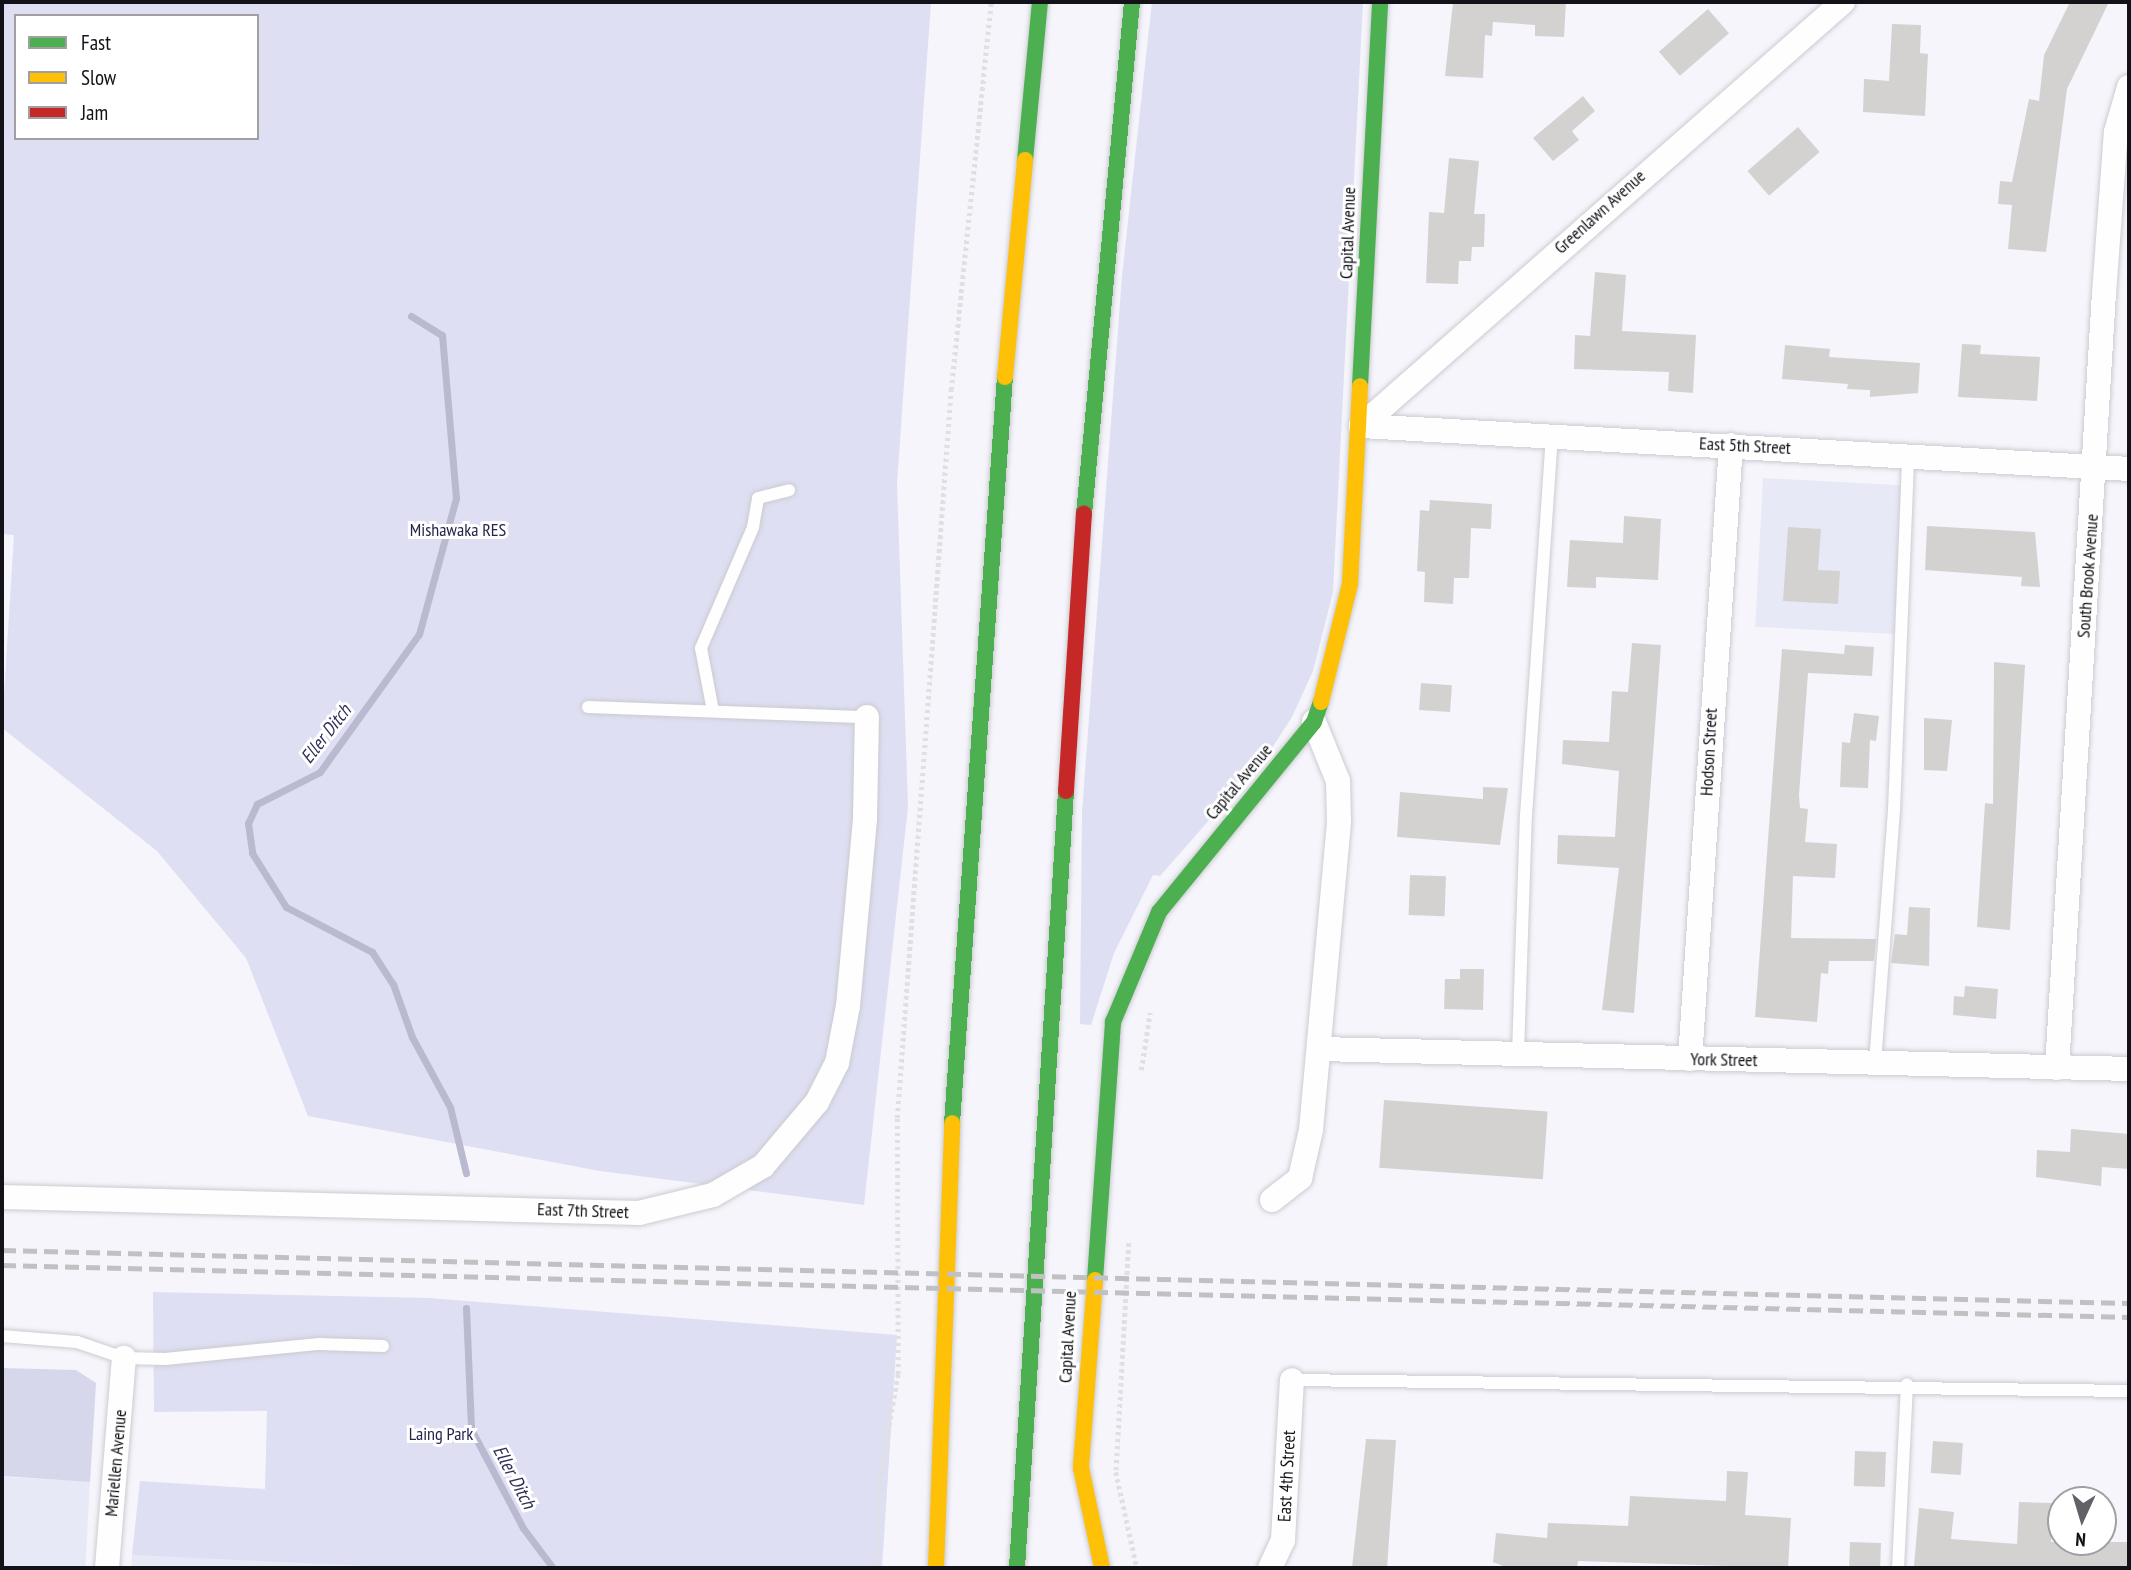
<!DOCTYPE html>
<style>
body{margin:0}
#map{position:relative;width:2131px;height:1570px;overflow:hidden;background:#f5f5fb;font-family:"PT Sans Narrow",sans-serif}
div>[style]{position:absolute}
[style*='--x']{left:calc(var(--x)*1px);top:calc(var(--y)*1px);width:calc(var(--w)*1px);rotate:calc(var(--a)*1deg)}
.built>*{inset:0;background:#e8e9f6;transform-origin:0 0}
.green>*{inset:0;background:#dedff2}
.forest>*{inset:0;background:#d7d7eb}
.stream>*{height:7px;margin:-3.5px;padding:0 3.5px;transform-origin:3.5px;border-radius:3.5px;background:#b9bad0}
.building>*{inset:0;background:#d4d2d1;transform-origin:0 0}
.path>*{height:4.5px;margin-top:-2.25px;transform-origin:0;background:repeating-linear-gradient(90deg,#e0e0e2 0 3.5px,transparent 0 7px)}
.roads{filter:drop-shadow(0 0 2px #cbcbd1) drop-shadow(0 0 2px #cbcbd1)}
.lane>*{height:12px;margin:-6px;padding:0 6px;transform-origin:6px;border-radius:6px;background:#fefefe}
.street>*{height:24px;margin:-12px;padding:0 12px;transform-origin:12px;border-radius:12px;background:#fefefe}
.fast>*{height:16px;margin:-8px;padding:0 8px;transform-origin:8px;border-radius:8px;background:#4caf50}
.slow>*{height:16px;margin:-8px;padding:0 8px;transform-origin:8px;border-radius:8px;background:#ffc107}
.jam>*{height:16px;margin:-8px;padding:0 8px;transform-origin:8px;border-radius:8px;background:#c62828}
.rail>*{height:5px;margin-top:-2.5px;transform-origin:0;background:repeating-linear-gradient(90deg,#c1c1c4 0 14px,transparent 0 21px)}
span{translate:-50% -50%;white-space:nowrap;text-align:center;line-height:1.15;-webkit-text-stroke:6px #fff;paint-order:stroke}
.street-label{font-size:18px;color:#121218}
.park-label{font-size:18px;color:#25234c}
.water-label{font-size:19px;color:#312f59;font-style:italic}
.frame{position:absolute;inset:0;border:4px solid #121218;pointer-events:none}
.legend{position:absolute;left:14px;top:14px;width:245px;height:126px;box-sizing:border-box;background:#fff;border:2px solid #a0a0a3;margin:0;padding:9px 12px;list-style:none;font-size:21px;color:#121218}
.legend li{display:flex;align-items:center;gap:14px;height:35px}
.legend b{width:35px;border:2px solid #a0a0a3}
.north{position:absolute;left:2047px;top:1486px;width:70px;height:70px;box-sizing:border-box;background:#fff;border:2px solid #a0a0a3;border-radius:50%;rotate:184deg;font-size:19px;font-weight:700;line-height:28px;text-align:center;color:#121218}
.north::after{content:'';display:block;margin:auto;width:24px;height:32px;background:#616167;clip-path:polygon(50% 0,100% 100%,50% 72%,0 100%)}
</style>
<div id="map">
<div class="built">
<i style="left:1763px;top:478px;width:139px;height:149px;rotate:3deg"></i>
<i style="left:2px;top:1477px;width:88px;height:91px;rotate:3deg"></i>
<i style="clip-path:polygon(132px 1555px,413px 1565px,131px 1568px)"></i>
</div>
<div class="green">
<i style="clip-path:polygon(evenodd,2px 2px,931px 2px,897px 483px,908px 807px,864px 1205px,600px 1171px,308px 1116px,246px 958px,157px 851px,2px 728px,14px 535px,2px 534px,2px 2px,16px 16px,257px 16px,257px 138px,16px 138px,16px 16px)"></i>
<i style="clip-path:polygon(1152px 2px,1363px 2px,1333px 592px,1313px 671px,1292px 717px,1270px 751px,1160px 876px,1153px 875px,1114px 953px,1091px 1025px,1080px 1024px,1082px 812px,1122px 276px)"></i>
<i style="clip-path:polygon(153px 1292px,429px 1298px,897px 1335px,882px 1568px,413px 1568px,132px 1555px,140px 1481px,265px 1489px,267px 1411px,154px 1412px)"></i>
</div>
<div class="forest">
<i style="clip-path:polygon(2px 1368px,76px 1370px,96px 1383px,90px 1482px,2px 1476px)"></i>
</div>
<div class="stream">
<i style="--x:411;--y:316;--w:36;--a:32"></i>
<i style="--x:442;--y:335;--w:164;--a:85.1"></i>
<i style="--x:456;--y:498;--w:141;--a:105.2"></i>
<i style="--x:419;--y:634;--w:170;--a:125.7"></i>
<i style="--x:320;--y:772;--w:71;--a:153.1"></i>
<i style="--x:257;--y:804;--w:21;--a:115"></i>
<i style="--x:248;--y:823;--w:30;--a:82"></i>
<i style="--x:252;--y:853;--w:64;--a:57.8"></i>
<i style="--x:286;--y:907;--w:97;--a:27.6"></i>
<i style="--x:372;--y:952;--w:38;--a:57"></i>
<i style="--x:393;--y:984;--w:56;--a:70.3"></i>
<i style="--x:412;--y:1037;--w:80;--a:61.5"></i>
<i style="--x:450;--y:1107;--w:68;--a:76.4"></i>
<i style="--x:466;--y:1308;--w:121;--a:87.6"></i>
<i style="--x:471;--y:1429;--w:112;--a:62.3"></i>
<i style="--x:523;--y:1528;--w:50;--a:53.1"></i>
</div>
<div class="building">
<i style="clip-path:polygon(1453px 2px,1566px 2px,1564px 37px,1535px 36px,1535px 25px,1493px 22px,1492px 36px,1485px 35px,1483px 78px,1445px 76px)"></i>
<i style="clip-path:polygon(2070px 2px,2109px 2px,2067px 89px,2046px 252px,2008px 249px,2012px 205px,1998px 204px,2000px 181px,2012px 182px,2029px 99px,2039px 101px,2044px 55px)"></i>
<i style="left:1708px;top:9px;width:32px;height:65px;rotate:49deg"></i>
<i style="clip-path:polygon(1892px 24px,1921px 25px,1920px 53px,1928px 54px,1925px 116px,1863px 112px,1864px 79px,1889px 81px)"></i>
<i style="clip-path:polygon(1583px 96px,1595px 111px,1572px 131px,1579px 140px,1553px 161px,1533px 138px)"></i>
<i style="left:1798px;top:127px;width:33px;height:67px;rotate:49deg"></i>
<i style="clip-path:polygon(1449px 158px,1479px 161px,1474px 214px,1485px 214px,1484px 247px,1472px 247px,1471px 261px,1459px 261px,1458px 284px,1426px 283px,1429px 212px,1444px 213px)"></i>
<i style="clip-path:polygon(1595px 272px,1626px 275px,1622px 331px,1696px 335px,1693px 393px,1668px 391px,1669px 372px,1574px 369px,1575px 335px,1590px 336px)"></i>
<i style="clip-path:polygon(1962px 344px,1981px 345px,1980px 354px,2040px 357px,2037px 401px,1958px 397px)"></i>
<i style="clip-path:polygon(1785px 345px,1830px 349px,1829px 357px,1920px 363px,1918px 393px,1870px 397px,1870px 390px,1847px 389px,1848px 384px,1782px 379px)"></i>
<i style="clip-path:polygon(1430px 500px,1492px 504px,1491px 529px,1471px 528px,1469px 578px,1454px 578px,1453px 604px,1424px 602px,1425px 572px,1417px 571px,1420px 510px,1429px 511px)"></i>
<i style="clip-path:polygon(1624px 516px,1661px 519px,1658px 580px,1596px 577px,1596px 588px,1567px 587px,1570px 540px,1623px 543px)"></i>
<i style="clip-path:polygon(1927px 526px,2035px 532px,2040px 587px,2021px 586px,2022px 577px,1925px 570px)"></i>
<i style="clip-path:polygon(1788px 527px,1821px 529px,1818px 570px,1840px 571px,1838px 604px,1783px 601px)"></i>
<i style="clip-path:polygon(1632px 643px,1661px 645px,1634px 1013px,1602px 1010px,1619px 868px,1557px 864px,1558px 835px,1615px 837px,1619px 771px,1562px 764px,1563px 740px,1609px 742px,1612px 691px,1628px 692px)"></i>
<i style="clip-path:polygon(1845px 645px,1874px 647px,1872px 676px,1808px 673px,1799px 795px,1800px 808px,1808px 809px,1805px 842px,1837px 844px,1835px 878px,1793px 876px,1791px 938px,1876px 939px,1874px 961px,1829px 961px,1828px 974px,1821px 973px,1817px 1022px,1755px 1017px,1782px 649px,1844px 654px)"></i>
<i style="clip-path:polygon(1994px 662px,2025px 665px,2010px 930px,1977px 927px,1985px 803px,1993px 804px)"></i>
<i style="left:1421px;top:683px;width:31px;height:27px;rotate:4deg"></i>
<i style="clip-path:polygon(1854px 713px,1879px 716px,1876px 741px,1870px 740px,1868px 788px,1840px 787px,1842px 742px,1850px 743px)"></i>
<i style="clip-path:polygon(1924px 718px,1952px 720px,1947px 771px,1924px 770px)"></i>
<i style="clip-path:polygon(1483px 787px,1508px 788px,1500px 845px,1397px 837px,1400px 792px,1483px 799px)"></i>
<i style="left:1410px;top:875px;width:36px;height:40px;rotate:2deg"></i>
<i style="clip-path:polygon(1909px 907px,1930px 908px,1929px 966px,1891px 963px,1895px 934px,1907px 935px)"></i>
<i style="clip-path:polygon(1460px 969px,1484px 969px,1483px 1010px,1444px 1009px,1445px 979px,1460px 979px)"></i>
<i style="clip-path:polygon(1965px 986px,1998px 989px,1996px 1019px,1953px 1015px,1954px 996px,1964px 997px)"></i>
<i style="left:1384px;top:1100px;width:164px;height:68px;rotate:4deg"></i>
<i style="clip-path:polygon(2071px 1129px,2129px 1134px,2129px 1169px,2102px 1167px,2101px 1186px,2036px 1177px,2037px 1150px,2070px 1152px)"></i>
<i style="clip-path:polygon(1366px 1439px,1396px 1440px,1387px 1568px,1352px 1568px)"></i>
<i style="left:1933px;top:1441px;width:30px;height:32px;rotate:4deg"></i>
<i style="left:1855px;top:1451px;width:31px;height:35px;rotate:2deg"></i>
<i style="clip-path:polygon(1727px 1471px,1748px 1472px,1745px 1515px,1791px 1518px,1788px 1568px,1578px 1561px,1577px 1568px,1508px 1568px,1493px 1562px,1496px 1533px,1547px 1538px,1548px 1523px,1628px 1526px,1630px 1496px,1726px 1501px)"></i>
<i style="clip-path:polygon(2019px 1502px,2053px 1503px,2051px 1542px,2129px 1542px,2129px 1568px,1914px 1566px,1919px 1508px,1954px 1512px,1951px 1539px,2017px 1544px)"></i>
<i style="left:1850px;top:1542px;width:31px;height:26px;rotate:2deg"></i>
</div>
<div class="path">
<i style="--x:1141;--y:1070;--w:58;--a:-81"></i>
<i style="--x:1129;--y:1243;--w:229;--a:93.2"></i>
<i style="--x:1116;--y:1472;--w:98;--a:77.7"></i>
<i style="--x:877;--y:1568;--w:94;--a:-88.2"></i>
<i style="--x:880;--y:1474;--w:102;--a:-79.8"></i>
<i style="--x:898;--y:1374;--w:256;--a:-90.2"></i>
<i style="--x:897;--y:1118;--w:730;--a:-85.76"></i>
<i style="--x:951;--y:390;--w:390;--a:-84.1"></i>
</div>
<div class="roads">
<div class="lane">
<i style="--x:588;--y:707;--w:279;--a:2.1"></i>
<i style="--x:713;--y:711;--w:64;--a:-100.8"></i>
<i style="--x:701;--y:648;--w:132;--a:-66.7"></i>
<i style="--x:753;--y:527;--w:29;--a:-80"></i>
<i style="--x:758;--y:498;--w:32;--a:-14"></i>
<i style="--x:1518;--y:1054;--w:238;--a:-88.1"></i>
<i style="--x:1526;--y:816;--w:381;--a:-86.1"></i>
<i style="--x:1875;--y:1063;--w:254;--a:-85.7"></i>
<i style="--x:1894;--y:810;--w:354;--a:-87.7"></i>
<i style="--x:2;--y:1336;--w:75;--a:4.6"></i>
<i style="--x:77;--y:1342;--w:50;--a:18.8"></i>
<i style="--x:124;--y:1358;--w:41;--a:1.4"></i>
<i style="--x:165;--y:1359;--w:155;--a:-5.6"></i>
<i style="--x:319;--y:1344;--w:64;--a:1.8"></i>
<i style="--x:1292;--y:1380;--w:837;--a:0.75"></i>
<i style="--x:1898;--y:1568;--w:184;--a:-87.2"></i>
</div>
<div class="street">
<i style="--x:1361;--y:426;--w:769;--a:3.2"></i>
<i style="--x:1361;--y:426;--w:642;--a:-41.34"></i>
<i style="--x:1319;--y:1049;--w:810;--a:1.41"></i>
<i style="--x:1690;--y:1059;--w:615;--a:-86.18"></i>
<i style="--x:2057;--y:1068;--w:775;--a:-86.53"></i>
<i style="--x:2104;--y:294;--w:162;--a:-85.8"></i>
<i style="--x:2116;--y:132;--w:47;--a:-73.9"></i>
<i style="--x:2;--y:1197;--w:637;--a:1.44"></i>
<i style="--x:639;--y:1213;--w:76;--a:-13.7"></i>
<i style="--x:713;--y:1195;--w:58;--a:-30.1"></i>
<i style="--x:763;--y:1166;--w:84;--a:-49.8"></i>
<i style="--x:817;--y:1102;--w:44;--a:-62.9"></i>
<i style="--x:837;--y:1063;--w:58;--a:-79.1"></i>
<i style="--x:848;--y:1006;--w:189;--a:-84.8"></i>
<i style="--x:865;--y:818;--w:101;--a:-88.9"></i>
<i style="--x:1272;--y:1200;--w:36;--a:-38"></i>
<i style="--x:1300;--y:1178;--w:49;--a:-77.1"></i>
<i style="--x:1311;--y:1130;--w:309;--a:-84.8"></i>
<i style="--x:1339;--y:822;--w:41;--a:-91.4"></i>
<i style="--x:1338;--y:781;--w:64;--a:-112.1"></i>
<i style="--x:107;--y:1568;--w:211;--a:-85.4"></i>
<i style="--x:1270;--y:1568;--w:31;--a:-65"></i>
<i style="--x:1283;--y:1540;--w:160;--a:-86.8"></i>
</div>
<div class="fast">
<i style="--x:1025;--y:160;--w:159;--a:-84.6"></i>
<i style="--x:1360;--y:386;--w:385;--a:-87"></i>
<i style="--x:1084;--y:514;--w:514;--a:-84.64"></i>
<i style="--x:952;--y:1123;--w:748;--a:-85.94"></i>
<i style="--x:1095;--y:1280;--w:259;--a:-86"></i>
<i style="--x:1113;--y:1022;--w:119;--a:-67.3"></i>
<i style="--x:1159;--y:912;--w:245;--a:-50.8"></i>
<i style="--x:1314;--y:722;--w:21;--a:-71"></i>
<i style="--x:1017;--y:1568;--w:779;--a:-86.39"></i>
</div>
<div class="slow">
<i style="--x:1005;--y:377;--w:218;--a:-84.7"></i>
<i style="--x:1321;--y:702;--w:122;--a:-76.2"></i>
<i style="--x:1350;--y:584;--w:198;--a:-87.1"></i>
<i style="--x:1095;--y:1280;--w:189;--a:94.3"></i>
<i style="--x:1081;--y:1468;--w:102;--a:78.1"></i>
<i style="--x:936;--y:1568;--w:445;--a:-87.9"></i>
</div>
<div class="jam">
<i style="--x:1066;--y:791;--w:278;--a:-86.3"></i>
</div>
</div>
<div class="rail">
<i style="--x:2;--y:1250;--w:2128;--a:1.43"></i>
<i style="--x:2;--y:1265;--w:2128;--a:1.4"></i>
</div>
<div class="street-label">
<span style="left:1600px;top:212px;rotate:-42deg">Greenlawn Avenue</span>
<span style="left:1348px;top:233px;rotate:-88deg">Capital Avenue</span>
<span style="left:1745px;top:446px;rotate:3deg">East 5th Street</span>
<span style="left:2088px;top:576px;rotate:-86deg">South Brook Avenue</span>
<span style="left:1709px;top:752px;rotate:-87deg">Hodson Street</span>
<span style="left:1239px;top:782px;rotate:-50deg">Capital Avenue</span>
<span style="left:1724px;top:1060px;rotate:1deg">York Street</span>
<span style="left:583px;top:1211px;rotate:2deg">East 7th Street</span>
<span style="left:1068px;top:1337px;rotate:-87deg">Capital Avenue</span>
<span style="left:116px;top:1463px;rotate:-85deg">Mariellen Avenue</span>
<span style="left:1287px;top:1476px;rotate:-87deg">East 4th Street</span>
</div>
<div class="park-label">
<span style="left:458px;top:530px">Mishawaka RES</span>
<span style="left:441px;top:1434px">Laing Park</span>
</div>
<div class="water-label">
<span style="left:326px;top:734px;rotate:-52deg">Eller Ditch</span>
<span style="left:514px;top:1477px;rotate:62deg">Eller Ditch</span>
</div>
<div class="frame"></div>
<ul class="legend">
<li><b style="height:9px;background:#4caf50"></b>Fast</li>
<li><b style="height:9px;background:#ffc107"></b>Slow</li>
<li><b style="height:9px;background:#c62828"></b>Jam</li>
</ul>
<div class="north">N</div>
</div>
